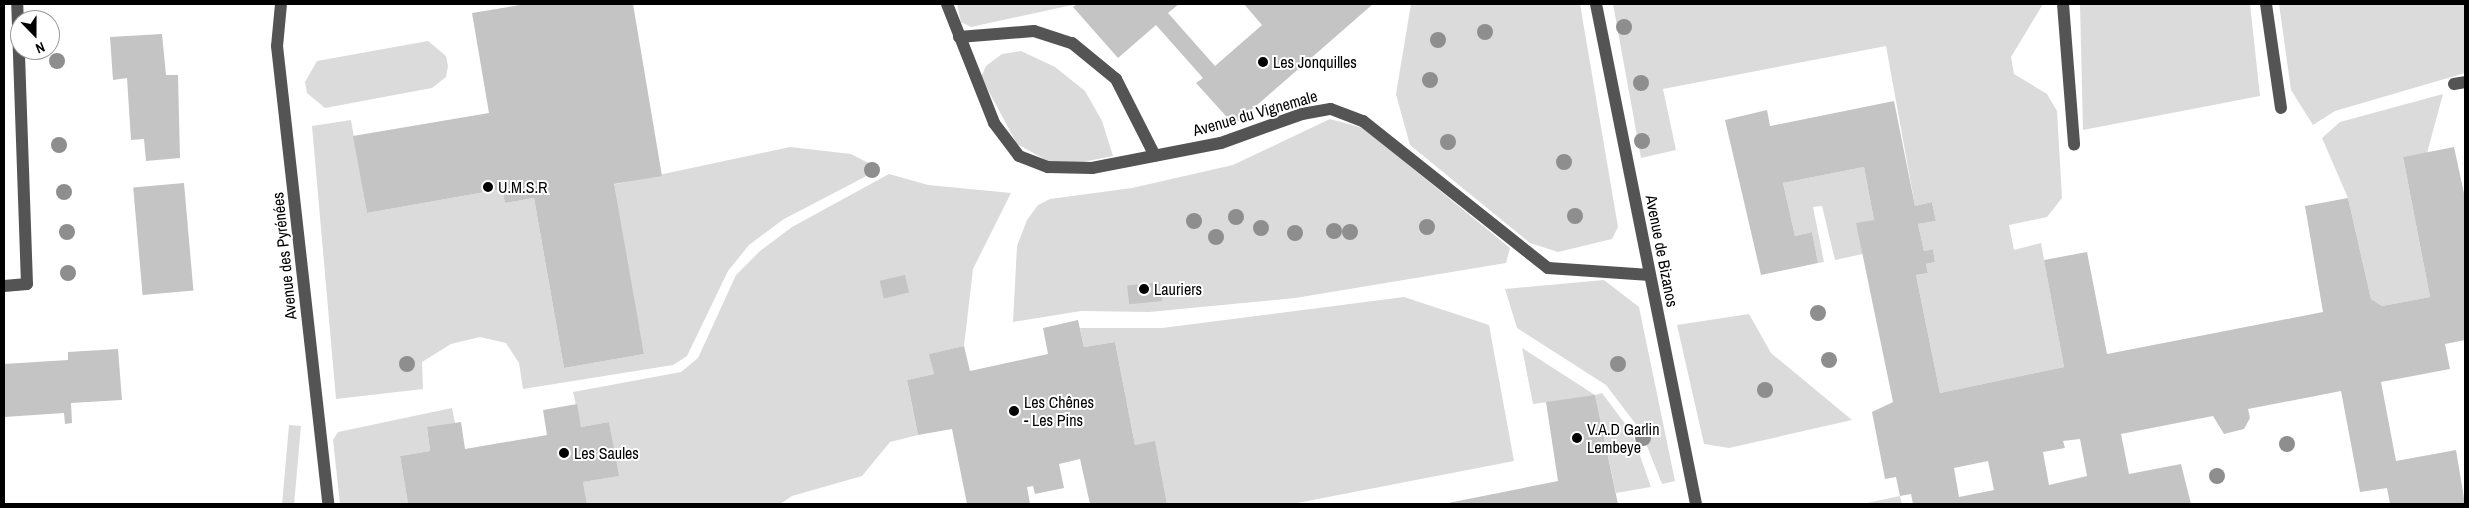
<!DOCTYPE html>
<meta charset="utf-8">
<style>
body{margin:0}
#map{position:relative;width:2469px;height:508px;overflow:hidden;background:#fff;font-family:"Archivo Narrow",sans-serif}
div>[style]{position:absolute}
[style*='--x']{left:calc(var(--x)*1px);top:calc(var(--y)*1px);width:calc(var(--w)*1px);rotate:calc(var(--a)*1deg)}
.green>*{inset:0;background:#dbdbdb;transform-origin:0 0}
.building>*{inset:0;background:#c4c4c4;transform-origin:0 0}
.minor>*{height:12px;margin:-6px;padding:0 6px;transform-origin:6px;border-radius:6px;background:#545454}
.trees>*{width:16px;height:16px;margin:-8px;border-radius:50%;background:#8e8e8e}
.dots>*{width:14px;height:14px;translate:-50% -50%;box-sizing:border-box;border:2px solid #fff;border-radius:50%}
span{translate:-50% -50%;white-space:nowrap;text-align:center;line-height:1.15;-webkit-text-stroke:4px #fff;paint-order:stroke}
.poi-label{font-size:16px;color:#000}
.left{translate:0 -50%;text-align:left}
.street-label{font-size:16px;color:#000}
.frame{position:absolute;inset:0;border:5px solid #000;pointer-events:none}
.north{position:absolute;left:10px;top:10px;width:50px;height:50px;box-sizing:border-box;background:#fff;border:1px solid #999;border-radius:50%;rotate:158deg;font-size:14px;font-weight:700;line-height:20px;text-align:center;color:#000}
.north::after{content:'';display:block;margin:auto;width:18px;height:22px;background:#000;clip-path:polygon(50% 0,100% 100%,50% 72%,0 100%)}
</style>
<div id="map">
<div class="green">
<i style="clip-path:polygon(957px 4px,1077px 4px,971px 27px,961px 22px)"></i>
<i style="clip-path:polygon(1411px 4px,1580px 4px,1618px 227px,1612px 239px,1558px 252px,1530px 243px,1410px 145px,1396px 94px)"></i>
<i style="clip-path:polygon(1613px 4px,2043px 4px,2011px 57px,2014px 74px,2047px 94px,2057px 111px,2062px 198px,2047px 217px,2009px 225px,2014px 250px,2041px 243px,2064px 367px,1940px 393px,1916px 275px,1928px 273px,1926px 264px,1935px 262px,1933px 249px,1924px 251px,1918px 224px,1936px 221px,1932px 202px,1915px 206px,1886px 46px,1663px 89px,1676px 150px,1641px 158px)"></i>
<i style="clip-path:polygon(2080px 4px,2250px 4px,2260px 96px,2083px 130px)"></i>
<i style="clip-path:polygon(2279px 4px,2465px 4px,2465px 73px,2335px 111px,2313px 125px,2291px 90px)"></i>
<i style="clip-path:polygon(428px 41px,446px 56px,448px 66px,446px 77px,432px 88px,325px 108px,307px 93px,305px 82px,317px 61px)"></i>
<i style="clip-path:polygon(1021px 51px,1055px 67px,1085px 91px,1102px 121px,1113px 156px,1078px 163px,1048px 161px,1017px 144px,981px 77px,986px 66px,1002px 54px)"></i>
<i style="clip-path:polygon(2443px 94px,2427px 153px,2403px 157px,2430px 297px,2382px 306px,2371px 299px,2348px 198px,2322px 138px,2340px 122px)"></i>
<i style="clip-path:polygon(1330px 119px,1363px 128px,1510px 248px,1506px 263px,1295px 298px,1149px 312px,1081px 311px,1013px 322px,1017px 246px,1027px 220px,1038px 205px,1050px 199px,1132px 188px,1233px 165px)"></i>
<i style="clip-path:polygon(351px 120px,367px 213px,502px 189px,505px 203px,534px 198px,564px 368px,644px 354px,612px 185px,790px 147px,851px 154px,880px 169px,784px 219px,749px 245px,728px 271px,687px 356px,673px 365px,523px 389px,519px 363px,506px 343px,480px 337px,451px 344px,422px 362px,423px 389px,336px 399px,312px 126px)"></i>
<i style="clip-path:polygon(1864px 167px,1874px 220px,1863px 254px,1835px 260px,1822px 206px,1813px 207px,1824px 262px,1818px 263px,1812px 232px,1795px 236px,1783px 183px)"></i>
<i style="clip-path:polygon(889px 174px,928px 185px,1011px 193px,973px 269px,964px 346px,930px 354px,934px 374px,907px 380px,918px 435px,890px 442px,862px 476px,792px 496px,780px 504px,587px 504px,583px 482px,618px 476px,609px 422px,581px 427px,573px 392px,681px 372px,698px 358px,736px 275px,760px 251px,792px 227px)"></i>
<i style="clip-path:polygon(1604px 280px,1639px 307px,1675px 481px,1662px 484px,1641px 431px,1606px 385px,1517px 328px,1505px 289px)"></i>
<i style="clip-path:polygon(1404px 297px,1489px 325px,1514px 461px,1292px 504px,1167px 504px,1155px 442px,1135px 445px,1115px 342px,1084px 347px,1080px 328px,1162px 328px)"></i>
<i style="clip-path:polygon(1749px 314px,1771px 353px,1852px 420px,1729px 448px,1704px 444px,1677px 325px)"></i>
<i style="clip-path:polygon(1522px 348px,1595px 395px,1602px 393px,1632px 433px,1651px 487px,1616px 493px,1595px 396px,1533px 404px)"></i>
<i style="clip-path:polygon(452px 408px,455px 423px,427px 428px,430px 451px,400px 456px,408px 504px,340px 504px,333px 440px,338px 432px)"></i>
<i style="left:289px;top:425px;width:12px;height:79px;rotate:5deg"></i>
<i style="clip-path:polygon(1900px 496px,1902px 504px,1862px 504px)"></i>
</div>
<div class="building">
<i style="clip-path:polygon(526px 4px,633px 4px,662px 176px,614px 184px,644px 354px,564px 368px,534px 198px,505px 203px,502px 189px,367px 213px,353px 136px,489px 113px,472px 13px)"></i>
<i style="clip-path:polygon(1077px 4px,1179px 4px,1168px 13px,1215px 66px,1262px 25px,1244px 4px,1373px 4px,1234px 125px,1196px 83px,1203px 78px,1156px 25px,1118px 58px,1073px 7px)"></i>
<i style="clip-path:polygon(162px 34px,166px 75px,178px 75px,180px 158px,146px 161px,144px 139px,131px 140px,127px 78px,113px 80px,110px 37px)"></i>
<i style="clip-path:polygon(evenodd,1894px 101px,1915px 206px,1932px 202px,1936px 221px,1918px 224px,1924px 251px,1933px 249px,1935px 262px,1926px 264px,1928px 273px,1916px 275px,1940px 393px,2064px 367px,2044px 260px,2087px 252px,2107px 354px,2323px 312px,2305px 206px,2348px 198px,2371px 299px,2382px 306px,2430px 297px,2403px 157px,2454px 147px,2465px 198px,2465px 340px,2445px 344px,2450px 369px,2381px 382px,2396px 461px,2456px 450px,2465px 504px,2390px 504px,2387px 488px,2360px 492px,2341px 391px,2248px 409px,2250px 418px,2244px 429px,2224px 434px,2213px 416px,2121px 434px,2129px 474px,2181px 464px,2191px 504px,1913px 504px,1911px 494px,1900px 496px,1896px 477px,1885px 479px,1872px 412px,1893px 402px,1856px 223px,1874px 220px,1864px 167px,1783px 183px,1795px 236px,1812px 232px,1818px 263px,1761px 275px,1725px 120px,1767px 110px,1770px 126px,1894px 101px,2080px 439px,2087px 476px,2049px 485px,2043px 452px,2065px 448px,2063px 441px,2080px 439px,1894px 101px,1988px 461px,1994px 490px,1959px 497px,1954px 468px,1988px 461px)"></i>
<i style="left:184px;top:183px;width:108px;height:51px;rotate:85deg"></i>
<i style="left:905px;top:275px;width:18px;height:26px;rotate:77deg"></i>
<i style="left:1160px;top:282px;width:19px;height:33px;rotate:84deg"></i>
<i style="clip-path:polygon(1078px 320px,1084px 347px,1115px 342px,1135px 445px,1155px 441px,1167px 504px,1090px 504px,1080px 459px,1059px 464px,1064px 488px,1035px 494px,1033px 486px,1027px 487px,1030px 504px,967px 504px,952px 429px,918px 435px,907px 380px,934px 374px,929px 354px,964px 346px,970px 371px,1048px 354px,1043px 328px)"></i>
<i style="clip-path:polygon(118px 349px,122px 400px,71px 403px,72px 423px,65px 424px,64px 413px,4px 417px,4px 364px,68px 360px,68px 352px)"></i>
<i style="clip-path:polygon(1595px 395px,1618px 504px,1443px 504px,1558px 481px,1546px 402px)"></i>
<i style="clip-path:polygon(577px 404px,581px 427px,609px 422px,619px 476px,583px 482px,587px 504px,408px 504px,400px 456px,430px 451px,427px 427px,461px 422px,465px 449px,547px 435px,543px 410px)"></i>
</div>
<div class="minor">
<i style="--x:281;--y:4;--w:42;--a:95.4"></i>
<i style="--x:277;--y:46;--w:461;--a:83.6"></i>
<i style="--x:947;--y:4;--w:128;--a:68.4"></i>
<i style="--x:994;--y:123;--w:41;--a:52.9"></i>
<i style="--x:1019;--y:156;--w:31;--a:21"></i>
<i style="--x:1048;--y:167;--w:44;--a:1.3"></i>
<i style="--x:1092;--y:168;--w:131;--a:-11"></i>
<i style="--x:1221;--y:143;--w:86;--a:-19.7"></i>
<i style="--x:1302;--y:114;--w:29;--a:-10"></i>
<i style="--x:1331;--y:109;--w:34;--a:21"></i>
<i style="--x:1363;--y:121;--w:236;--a:38.5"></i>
<i style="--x:1548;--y:268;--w:102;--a:3.9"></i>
<i style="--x:1596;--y:4;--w:510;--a:78.69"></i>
<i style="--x:2063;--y:4;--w:141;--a:85.5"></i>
<i style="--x:2266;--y:4;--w:105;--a:81.8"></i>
<i style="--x:959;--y:37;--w:75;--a:-4.6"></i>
<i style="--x:1034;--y:31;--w:40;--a:18"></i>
<i style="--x:1072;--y:43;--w:57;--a:39.3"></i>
<i style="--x:1116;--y:79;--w:86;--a:63.1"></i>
<i style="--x:2454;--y:84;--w:11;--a:-10"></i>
<i style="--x:4;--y:286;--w:23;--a:-5"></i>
<i style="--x:27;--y:284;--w:280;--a:-92"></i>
</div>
<div class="trees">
<i style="left:1624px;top:27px"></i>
<i style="left:1485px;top:32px"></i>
<i style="left:1438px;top:40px"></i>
<i style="left:57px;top:61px"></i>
<i style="left:1430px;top:80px"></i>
<i style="left:1641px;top:83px"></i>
<i style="left:1642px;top:141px"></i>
<i style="left:1448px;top:142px"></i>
<i style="left:59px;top:145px"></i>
<i style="left:1564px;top:162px"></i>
<i style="left:872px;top:170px"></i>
<i style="left:64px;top:192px"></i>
<i style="left:1575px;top:216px"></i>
<i style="left:1236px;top:217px"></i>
<i style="left:1194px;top:221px"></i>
<i style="left:1427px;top:227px"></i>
<i style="left:1261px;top:228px"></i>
<i style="left:1334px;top:231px"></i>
<i style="left:67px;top:232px"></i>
<i style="left:1350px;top:232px"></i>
<i style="left:1295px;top:233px"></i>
<i style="left:1216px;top:237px"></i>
<i style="left:68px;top:273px"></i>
<i style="left:1818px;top:313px"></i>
<i style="left:1829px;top:360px"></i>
<i style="left:407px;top:364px"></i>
<i style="left:1618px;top:364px"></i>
<i style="left:1765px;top:390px"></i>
<i style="left:1643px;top:438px"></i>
<i style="left:2287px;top:444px"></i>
<i style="left:2217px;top:476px"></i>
</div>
<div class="dots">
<i style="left:1263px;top:62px;background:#000"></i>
<i style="left:488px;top:187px;background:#000"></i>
<i style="left:1144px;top:289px;background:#000"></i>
<i style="left:1014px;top:411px;background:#000"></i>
<i style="left:1577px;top:438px;background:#000"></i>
<i style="left:564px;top:453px;background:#000"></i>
</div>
<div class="poi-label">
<span class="left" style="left:1273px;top:62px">Les Jonquilles</span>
<span class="left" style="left:498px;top:187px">U.M.S.R</span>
<span class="left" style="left:1154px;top:289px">Lauriers</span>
<span class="left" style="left:1024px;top:411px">Les Chênes<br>- Les Pins</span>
<span class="left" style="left:1587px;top:438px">V.A.D Garlin<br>Lembeye</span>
<span class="left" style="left:574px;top:453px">Les Saules</span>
</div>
<div class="street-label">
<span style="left:1255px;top:113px;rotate:-16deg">Avenue du Vignemale</span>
<span style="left:1662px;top:251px;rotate:79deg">Avenue de Bizanos</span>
<span style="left:284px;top:256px;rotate:-96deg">Avenue des Pyrénées</span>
</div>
<div class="frame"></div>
<div class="north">N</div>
</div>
